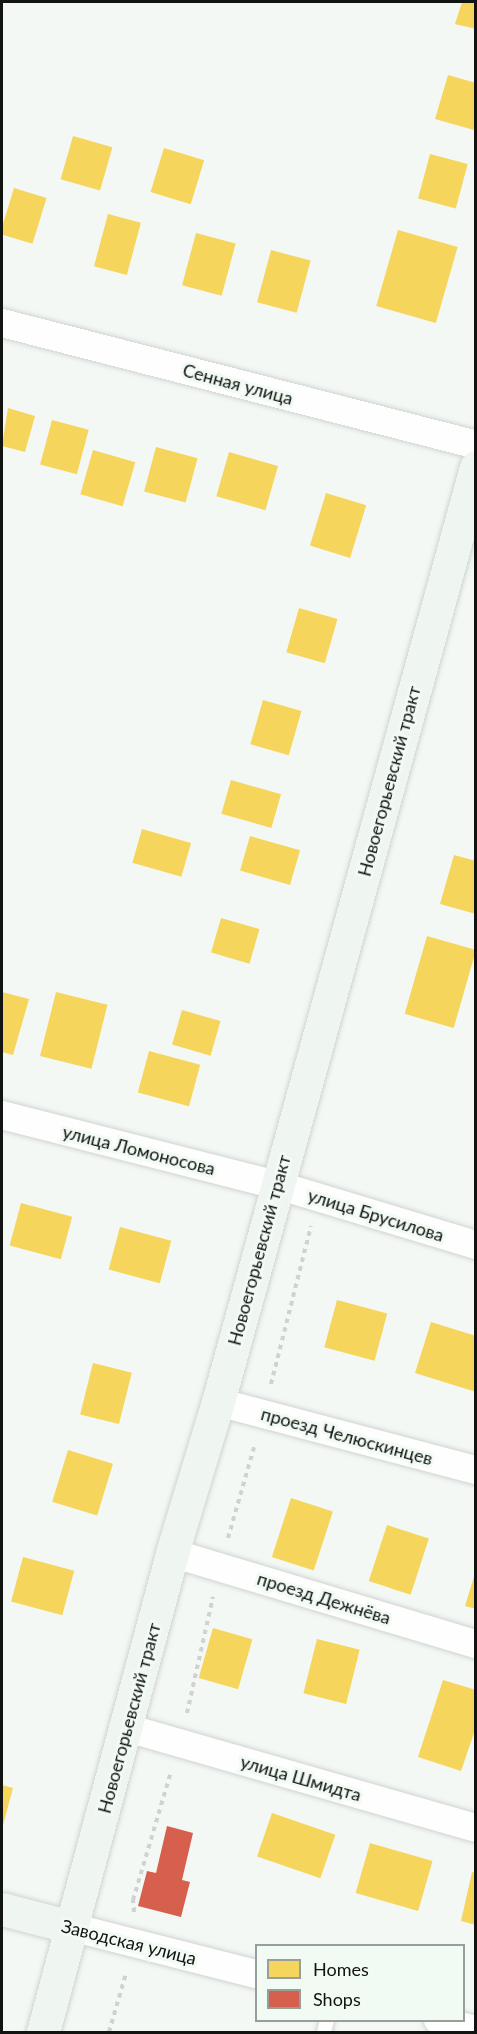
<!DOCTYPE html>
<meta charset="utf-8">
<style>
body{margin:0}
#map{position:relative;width:477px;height:2034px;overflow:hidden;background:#f3f8f4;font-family:Lato,sans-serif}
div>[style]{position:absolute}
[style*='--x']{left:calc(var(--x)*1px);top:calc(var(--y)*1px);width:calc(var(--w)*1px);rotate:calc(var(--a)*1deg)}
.homes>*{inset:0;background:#f6d55c;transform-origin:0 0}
.shops>*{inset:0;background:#d6604d}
.path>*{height:4px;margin-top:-2px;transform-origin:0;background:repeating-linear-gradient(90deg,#d0d1d0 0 4.5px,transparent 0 9px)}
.roads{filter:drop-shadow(0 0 2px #d0d4d1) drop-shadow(0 0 2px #d0d4d1)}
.service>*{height:14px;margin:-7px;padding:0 7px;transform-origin:7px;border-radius:7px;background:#fdfefd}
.minor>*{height:28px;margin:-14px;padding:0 14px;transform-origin:14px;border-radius:14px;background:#fdfefd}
.secondary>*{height:33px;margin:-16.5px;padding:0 16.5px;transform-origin:16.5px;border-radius:16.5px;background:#eff5f1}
span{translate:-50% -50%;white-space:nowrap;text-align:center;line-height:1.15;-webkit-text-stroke:6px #f1faf3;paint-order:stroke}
.street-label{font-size:18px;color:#121412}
.frame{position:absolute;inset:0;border:3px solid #121412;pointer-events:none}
.legend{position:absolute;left:255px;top:1944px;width:210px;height:78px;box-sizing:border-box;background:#f1faf3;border:2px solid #989e99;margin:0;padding:8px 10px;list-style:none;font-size:18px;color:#121412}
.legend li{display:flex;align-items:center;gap:12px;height:30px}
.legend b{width:30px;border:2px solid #989e99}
</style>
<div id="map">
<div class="homes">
<i style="clip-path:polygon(462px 2px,476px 2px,476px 29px,455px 24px)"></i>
<i style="clip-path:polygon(448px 75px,476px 83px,474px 130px,435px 119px)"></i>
<i style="left:73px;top:136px;width:41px;height:45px;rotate:16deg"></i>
<i style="left:164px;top:148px;width:42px;height:46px;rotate:17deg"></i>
<i style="left:430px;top:154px;width:39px;height:46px;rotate:15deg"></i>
<i style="left:14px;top:188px;width:34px;height:48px;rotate:17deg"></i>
<i style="left:108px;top:214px;width:34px;height:54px;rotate:15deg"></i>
<i style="left:398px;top:230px;width:62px;height:79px;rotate:16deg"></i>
<i style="left:196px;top:233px;width:41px;height:54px;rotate:15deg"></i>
<i style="left:271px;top:250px;width:41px;height:54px;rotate:15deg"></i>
<i style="clip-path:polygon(8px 408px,35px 416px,25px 452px,2px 446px)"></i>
<i style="left:52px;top:420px;width:38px;height:46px;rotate:15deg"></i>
<i style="left:156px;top:447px;width:43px;height:46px;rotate:15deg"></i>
<i style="left:93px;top:450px;width:44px;height:46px;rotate:16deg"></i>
<i style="left:229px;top:452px;width:51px;height:46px;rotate:16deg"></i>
<i style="left:326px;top:493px;width:42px;height:55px;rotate:17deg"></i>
<i style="left:299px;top:608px;width:40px;height:46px;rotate:16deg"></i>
<i style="left:263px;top:700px;width:40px;height:46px;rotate:16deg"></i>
<i style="left:231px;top:780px;width:52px;height:35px;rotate:16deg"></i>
<i style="left:142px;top:829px;width:51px;height:35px;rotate:16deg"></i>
<i style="left:250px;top:836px;width:52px;height:36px;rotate:16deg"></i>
<i style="clip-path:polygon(454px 855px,476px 861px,476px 914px,440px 904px)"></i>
<i style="left:221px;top:918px;width:40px;height:36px;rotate:16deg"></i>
<i style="left:427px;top:936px;width:51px;height:81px;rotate:16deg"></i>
<i style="clip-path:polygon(2px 992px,29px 999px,13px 1055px,2px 1052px)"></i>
<i style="left:56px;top:992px;width:53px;height:66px;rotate:14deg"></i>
<i style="left:182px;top:1010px;width:40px;height:36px;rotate:16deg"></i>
<i style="left:149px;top:1051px;width:53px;height:43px;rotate:15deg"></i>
<i style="left:21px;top:1203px;width:53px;height:44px;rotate:15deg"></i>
<i style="left:120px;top:1227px;width:53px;height:44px;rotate:15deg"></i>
<i style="left:337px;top:1300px;width:52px;height:49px;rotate:15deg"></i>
<i style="clip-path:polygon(431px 1322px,476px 1336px,476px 1392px,415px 1373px)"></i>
<i style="left:93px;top:1363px;width:40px;height:53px;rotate:14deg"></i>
<i style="left:68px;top:1450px;width:47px;height:54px;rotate:17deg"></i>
<i style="left:291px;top:1498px;width:44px;height:62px;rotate:18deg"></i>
<i style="left:387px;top:1525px;width:44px;height:59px;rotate:18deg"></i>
<i style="left:23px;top:1557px;width:53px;height:46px;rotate:15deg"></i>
<i style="clip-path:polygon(475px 1573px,476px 1574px,476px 1609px,465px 1606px)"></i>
<i style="left:213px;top:1628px;width:41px;height:52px;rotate:16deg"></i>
<i style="left:317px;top:1639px;width:44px;height:56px;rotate:14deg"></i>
<i style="clip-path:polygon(443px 1680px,476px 1690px,476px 1727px,461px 1771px,418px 1757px)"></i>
<i style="clip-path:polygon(2px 1785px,13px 1788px,2px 1829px)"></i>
<i style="left:272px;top:1813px;width:67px;height:46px;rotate:19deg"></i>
<i style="left:370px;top:1843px;width:65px;height:52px;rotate:16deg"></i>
<i style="clip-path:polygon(472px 1872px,476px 1873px,476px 1925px,461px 1921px)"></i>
</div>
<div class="shops">
<i style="clip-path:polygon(167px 1826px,193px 1833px,182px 1880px,190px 1882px,181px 1917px,138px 1906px,147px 1871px,156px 1873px)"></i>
</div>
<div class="path">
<i style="--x:271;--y:1384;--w:163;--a:-75.8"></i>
<i style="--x:228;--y:1538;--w:98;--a:-74"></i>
<i style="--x:187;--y:1713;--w:119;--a:-77.4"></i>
<i style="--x:134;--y:1912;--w:12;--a:-95"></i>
<i style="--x:133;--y:1900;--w:134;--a:-73.5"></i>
<i style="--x:109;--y:2032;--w:61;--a:-73.9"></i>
</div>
<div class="roads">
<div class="service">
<i style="--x:324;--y:2032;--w:12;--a:-76"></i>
</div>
<div class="minor">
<i style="--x:2;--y:323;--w:489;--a:14.4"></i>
<i style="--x:2;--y:1115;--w:284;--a:14.3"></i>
<i style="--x:277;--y:1185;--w:208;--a:16.8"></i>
<i style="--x:218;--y:1402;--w:267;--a:14.8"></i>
<i style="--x:172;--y:1553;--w:317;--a:16.7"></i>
<i style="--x:127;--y:1728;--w:363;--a:16"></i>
<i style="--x:71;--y:1927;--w:191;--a:14.3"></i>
<i style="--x:438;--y:2020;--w:39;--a:15"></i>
</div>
<div class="secondary">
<i style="--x:2;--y:1909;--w:71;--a:14.6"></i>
<i style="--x:43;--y:2032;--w:496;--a:-74.9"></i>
<i style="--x:172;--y:1553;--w:158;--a:-73.1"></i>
<i style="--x:218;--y:1402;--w:970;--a:-74.57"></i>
</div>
</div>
<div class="street-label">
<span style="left:238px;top:384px;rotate:15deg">Сенная улица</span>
<span style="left:389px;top:781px;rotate:-75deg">Новоегорьевский тракт</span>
<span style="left:139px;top:1150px;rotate:14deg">улица Ломоносова</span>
<span style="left:376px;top:1215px;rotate:17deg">улица Брусилова</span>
<span style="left:259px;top:1250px;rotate:-75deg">Новоегорьевский тракт</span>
<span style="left:347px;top:1436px;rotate:15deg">проезд Челюскинцев</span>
<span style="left:324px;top:1598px;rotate:17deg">проезд Дежнёва</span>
<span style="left:129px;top:1718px;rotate:-75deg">Новоегорьевский тракт</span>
<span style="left:301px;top:1778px;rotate:16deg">улица Шмидта</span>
<span style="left:129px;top:1942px;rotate:14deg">Заводская улица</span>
</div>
<div class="frame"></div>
<ul class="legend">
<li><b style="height:16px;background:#f6d55c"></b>Homes</li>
<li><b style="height:16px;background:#d6604d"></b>Shops</li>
</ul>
</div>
